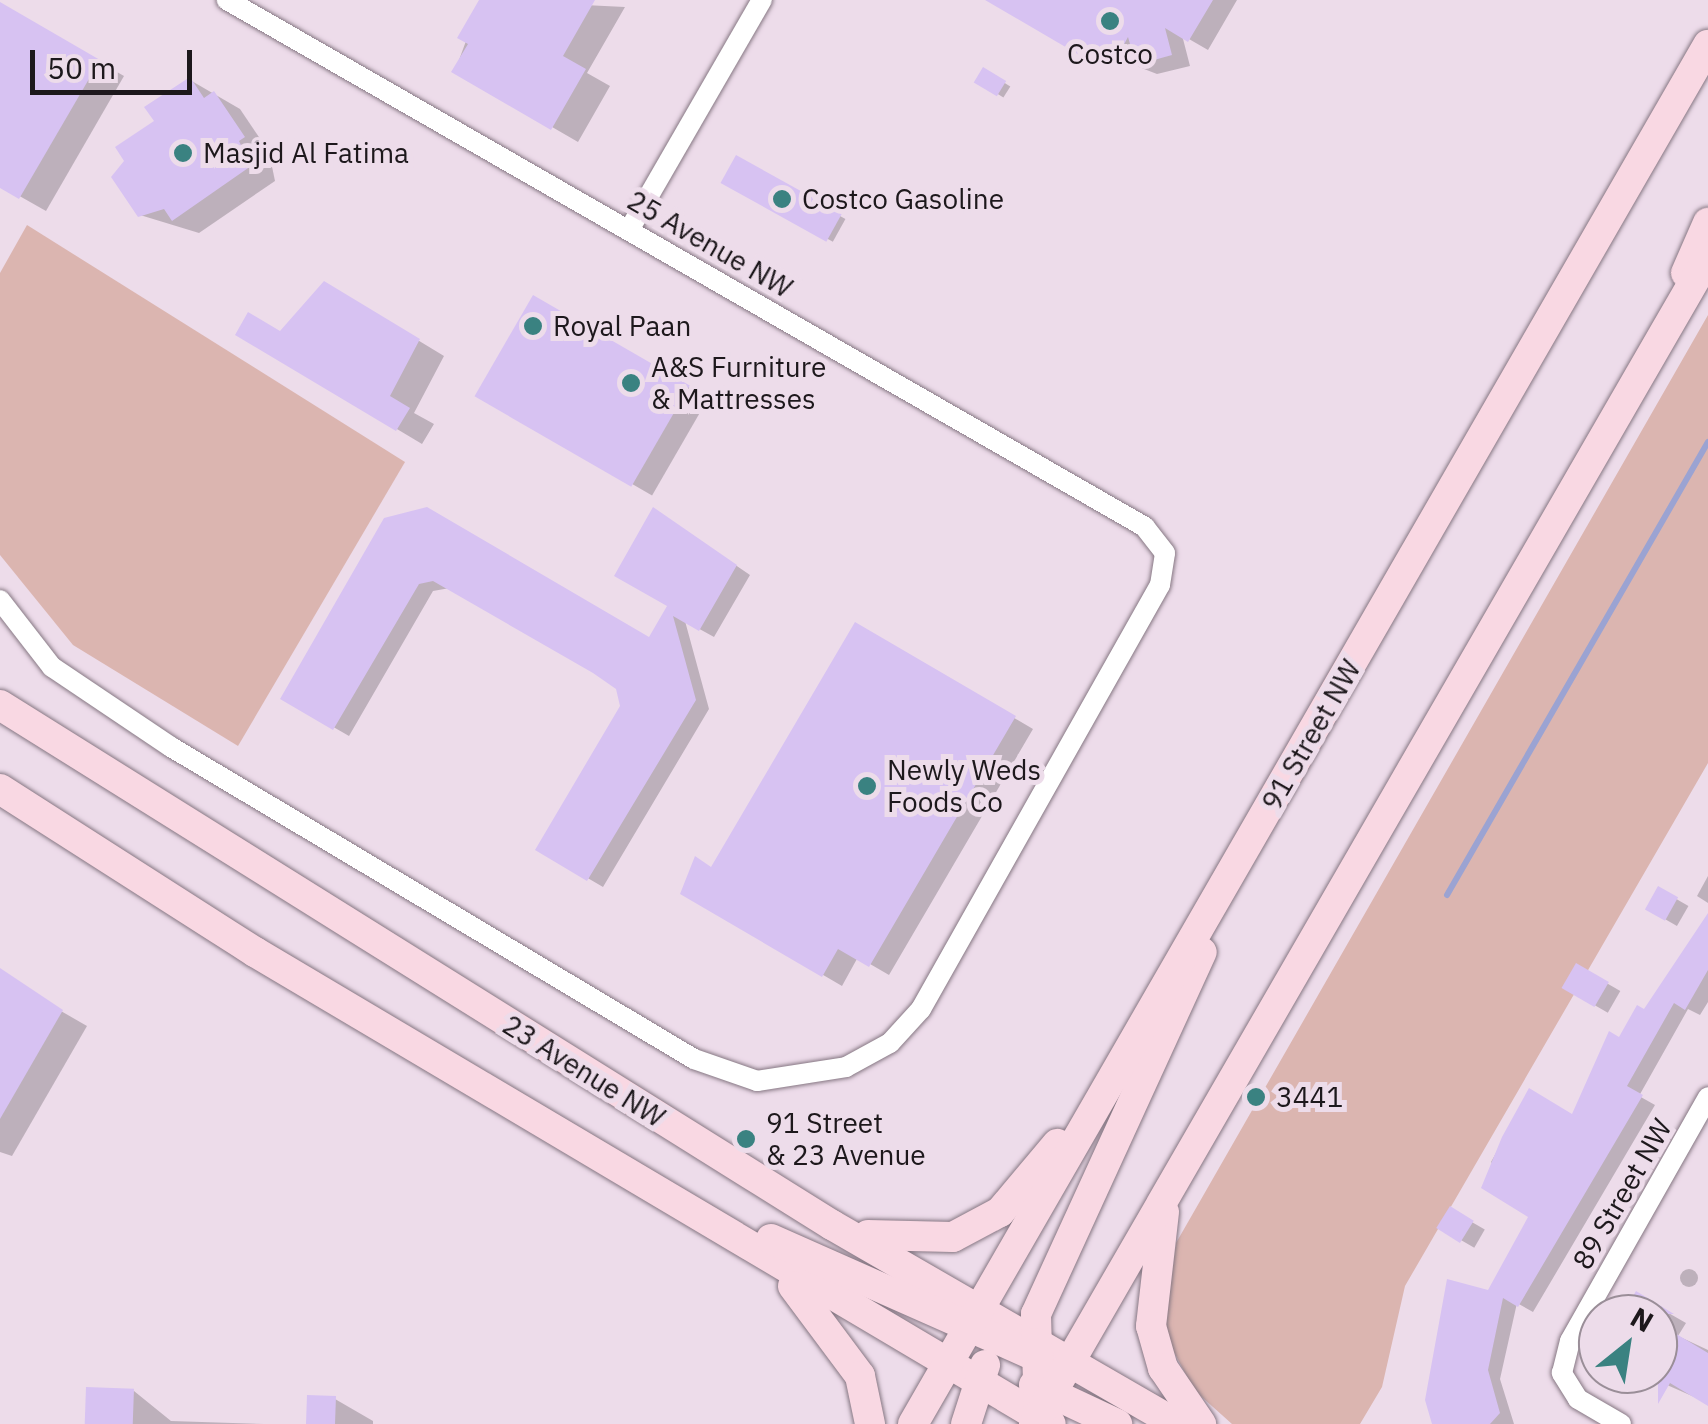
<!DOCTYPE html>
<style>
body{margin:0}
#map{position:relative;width:1708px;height:1424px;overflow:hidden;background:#eddcea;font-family:"IBM Plex Sans",sans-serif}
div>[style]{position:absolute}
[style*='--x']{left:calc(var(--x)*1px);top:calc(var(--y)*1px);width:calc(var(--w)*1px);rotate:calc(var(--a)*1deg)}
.green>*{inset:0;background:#dbb5b0}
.shadow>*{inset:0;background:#0003;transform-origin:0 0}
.round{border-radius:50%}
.stream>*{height:6px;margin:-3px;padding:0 3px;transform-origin:3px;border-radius:3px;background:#9ba3d2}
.building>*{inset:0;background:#d7c2f2;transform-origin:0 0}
.roads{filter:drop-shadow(0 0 2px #867783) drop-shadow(0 0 2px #867783)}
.street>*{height:20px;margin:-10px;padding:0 10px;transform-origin:10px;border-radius:10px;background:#fff}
.secondary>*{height:30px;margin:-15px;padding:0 15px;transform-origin:15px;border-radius:15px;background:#f9d8e3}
.dots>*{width:28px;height:28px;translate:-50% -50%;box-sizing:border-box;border:5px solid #eddcea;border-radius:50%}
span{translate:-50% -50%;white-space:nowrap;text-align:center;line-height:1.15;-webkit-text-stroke:10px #eddcea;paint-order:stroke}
.poi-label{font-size:28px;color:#1d181c}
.left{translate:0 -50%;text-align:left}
.street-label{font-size:28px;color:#1d181c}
.north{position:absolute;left:1578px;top:1294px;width:100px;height:100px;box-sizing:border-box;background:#eddcea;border:2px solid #9a8e98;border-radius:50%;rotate:30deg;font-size:28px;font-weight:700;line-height:40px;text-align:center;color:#1d181c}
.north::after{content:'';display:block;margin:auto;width:35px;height:45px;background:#3a8281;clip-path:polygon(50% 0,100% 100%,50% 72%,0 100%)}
.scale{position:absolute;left:30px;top:50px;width:162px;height:45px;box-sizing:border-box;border:5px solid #1d181c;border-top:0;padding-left:12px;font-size:30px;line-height:35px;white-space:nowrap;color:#1d181c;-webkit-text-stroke:8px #eddcea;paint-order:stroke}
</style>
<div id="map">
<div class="green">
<i style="clip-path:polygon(27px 225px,405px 462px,238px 746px,73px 645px,0 555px,0 273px)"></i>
<i style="clip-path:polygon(1708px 315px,1708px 763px,1405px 1286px,1382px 1387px,1360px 1424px,1232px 1424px,1194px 1390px,1164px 1333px,1176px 1243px)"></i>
</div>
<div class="shadow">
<i style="clip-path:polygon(481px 0,625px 7px,587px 73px,610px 86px,578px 142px,455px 71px)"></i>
<i style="clip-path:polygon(990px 0,1237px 0,1208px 50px,1182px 35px,1190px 66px,1157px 74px,1113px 57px,1106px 68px)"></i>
<i style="clip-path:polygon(0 5px,124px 76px,46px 211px,0 185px)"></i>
<i style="left:984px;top:70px;width:31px;height:13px;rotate:32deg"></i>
<i style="clip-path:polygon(190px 80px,240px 109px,269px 152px,275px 181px,199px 233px,140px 215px,157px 122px)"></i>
<i style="left:737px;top:159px;width:124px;height:26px;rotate:29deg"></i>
<i style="left:534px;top:298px;width:201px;height:112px;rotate:30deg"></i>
<i style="clip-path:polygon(350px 299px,444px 356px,414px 413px,434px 424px,422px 444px,238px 334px,280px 334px)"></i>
<i style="clip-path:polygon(668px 519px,750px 575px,714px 637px,685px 621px,709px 709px,603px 887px,538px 849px,623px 706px,619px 687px,450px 588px,433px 591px,349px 736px,283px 698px,386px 521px,650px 640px,670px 605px)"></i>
<i style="clip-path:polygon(855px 625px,1033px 729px,889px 975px,858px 957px,842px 986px,683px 893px,713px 870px)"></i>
<i style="clip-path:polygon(1708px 876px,1708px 903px,1697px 896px)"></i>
<i style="left:1659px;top:889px;width:34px;height:23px;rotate:30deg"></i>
<i style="clip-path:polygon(1708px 917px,1708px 1002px,1700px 1015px,1688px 1009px,1639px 1096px,1655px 1105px,1533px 1312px,1517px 1303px,1500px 1379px,1514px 1424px,1435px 1424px,1532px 1216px,1491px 1162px,1530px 1092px,1573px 1117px)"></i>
<i style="left:1577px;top:966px;width:50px;height:25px;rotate:30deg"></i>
<i style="clip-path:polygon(0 976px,87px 1026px,12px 1156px,0 1152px)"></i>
<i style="left:1451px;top:1210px;width:39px;height:21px;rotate:30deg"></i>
<i class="round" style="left:1680px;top:1269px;width:18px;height:18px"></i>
<i style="clip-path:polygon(1637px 1295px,1686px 1323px,1678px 1336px,1708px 1350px,1708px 1403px,1642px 1374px,1658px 1374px,1658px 1314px,1626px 1314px)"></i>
<i style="clip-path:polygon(134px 1391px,171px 1421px,264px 1424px,88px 1424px)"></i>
<i style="clip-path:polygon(335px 1399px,373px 1421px,373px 1424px,308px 1424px)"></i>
</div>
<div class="stream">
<i style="--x:1447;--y:895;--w:523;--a:-60.05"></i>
</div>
<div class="building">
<i style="clip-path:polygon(479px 0,595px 0,563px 56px,586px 69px,551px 130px,451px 72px,468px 44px,457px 38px)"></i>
<i style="clip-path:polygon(985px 0,1213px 0,1188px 42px,1165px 28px,1172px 55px,1136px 65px,1128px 37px,1115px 61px,1093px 48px,1086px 59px)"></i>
<i style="clip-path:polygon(0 2px,100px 60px,19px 199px,0 188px)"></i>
<i style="left:983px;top:67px;width:27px;height:18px;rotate:31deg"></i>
<i style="clip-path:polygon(190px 77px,204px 98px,214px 91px,245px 137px,239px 141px,251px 166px,172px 221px,164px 209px,138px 217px,111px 177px,124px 161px,115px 147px,154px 121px,144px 107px)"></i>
<i style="left:736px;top:155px;width:121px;height:32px;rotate:29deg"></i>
<i style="clip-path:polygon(324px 281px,420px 339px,390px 396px,410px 408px,396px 431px,235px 335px,248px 312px,280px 331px)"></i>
<i style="left:533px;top:295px;width:181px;height:117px;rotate:30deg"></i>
<i style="clip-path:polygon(427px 507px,649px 637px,667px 606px,614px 576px,653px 507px,737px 565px,699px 631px,673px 616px,696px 700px,587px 881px,535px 850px,620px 706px,616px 689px,593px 673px,433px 581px,419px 584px,333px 730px,280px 699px,384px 518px)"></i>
<i style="clip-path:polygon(855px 622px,1016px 716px,869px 967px,838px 949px,822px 977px,680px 894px,695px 856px,711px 867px)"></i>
<i style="left:1658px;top:886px;width:23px;height:27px;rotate:29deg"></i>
<i style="clip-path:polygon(1708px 913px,1708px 970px,1685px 1010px,1674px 1003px,1627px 1086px,1643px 1095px,1518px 1307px,1503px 1298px,1488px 1370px,1500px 1413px,1490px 1424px,1432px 1424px,1425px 1400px,1447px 1279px,1488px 1290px,1528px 1217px,1481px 1188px,1502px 1137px,1529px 1088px,1572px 1114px,1609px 1031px,1619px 1037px,1637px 1005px,1644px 1009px)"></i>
<i style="left:1576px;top:963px;width:38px;height:29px;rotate:30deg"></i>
<i style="clip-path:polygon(0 968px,63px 1010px,0 1119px)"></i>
<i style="left:1450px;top:1206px;width:28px;height:26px;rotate:32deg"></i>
<i style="clip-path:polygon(1636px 1291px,1674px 1314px,1623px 1314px)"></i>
<i style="clip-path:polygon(1658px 1323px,1708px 1353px,1708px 1406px,1670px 1383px,1658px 1404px)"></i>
<i style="left:86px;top:1387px;width:48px;height:37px;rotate:2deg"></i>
<i style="left:307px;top:1395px;width:29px;height:29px;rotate:2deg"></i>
</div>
<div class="roads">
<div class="street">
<i style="--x:629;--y:230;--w:266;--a:-60"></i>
<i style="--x:0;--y:600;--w:85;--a:52.2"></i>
<i style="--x:52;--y:667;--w:143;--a:33.9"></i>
<i style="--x:171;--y:747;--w:609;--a:30.82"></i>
<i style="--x:694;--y:1059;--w:67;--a:19.2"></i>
<i style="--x:757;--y:1081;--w:90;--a:-8.9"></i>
<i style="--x:846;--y:1067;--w:50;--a:-28.6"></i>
<i style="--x:890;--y:1043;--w:46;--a:-47.6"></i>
<i style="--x:921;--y:1009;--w:487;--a:-60.6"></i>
<i style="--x:1160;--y:585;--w:32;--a:-81"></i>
<i style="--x:1165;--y:553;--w:33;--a:-128"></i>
<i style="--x:1145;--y:527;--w:1059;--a:-150.14"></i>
<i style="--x:1621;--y:1424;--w:50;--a:-149.8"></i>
<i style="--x:1578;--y:1399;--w:31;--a:-122"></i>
<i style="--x:1562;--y:1373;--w:33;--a:-76"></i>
<i style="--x:1570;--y:1341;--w:280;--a:-60.5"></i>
</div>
<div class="secondary">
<i style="--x:1686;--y:273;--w:55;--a:-66.3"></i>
<i style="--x:0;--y:705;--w:981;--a:32.01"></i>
<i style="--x:832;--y:1225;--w:397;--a:30"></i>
<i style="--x:0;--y:789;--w:303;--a:32.6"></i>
<i style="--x:255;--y:952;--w:925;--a:30.67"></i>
<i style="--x:1164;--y:1212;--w:115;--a:96.5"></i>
<i style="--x:1151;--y:1326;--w:44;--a:74.1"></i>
<i style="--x:1163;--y:1368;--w:68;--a:55.8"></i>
<i style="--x:868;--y:1235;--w:85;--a:1.3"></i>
<i style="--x:953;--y:1237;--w:53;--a:-28"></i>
<i style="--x:1000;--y:1212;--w:89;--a:-50"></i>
<i style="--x:771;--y:1239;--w:293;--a:23.9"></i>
<i style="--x:793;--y:1286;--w:112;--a:53.3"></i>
<i style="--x:860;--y:1376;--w:49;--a:78.2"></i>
<i style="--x:1034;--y:1385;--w:92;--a:25.2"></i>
<i style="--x:1039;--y:1416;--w:102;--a:-91.7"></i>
<i style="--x:1036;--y:1314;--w:398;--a:-65.4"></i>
<i style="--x:913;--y:1424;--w:1592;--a:-60.04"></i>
<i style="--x:966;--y:1424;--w:62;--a:-72.1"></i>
<i style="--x:1034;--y:1424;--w:1348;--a:-59.99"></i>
</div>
</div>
<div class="dots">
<i style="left:1110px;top:21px;background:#3a8281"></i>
<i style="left:183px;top:153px;background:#3a8281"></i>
<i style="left:782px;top:199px;background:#3a8281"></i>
<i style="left:533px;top:326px;background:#3a8281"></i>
<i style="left:631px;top:383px;background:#3a8281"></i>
<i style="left:867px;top:786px;background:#3a8281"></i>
<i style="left:1256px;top:1097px;background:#3a8281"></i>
<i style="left:746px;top:1139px;background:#3a8281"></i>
</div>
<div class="poi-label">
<span style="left:1110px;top:54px">Costco</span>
<span class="left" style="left:203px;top:153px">Masjid Al Fatima</span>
<span class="left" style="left:802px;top:199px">Costco Gasoline</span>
<span class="left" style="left:553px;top:326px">Royal Paan</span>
<span class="left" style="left:651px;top:383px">A&amp;S Furniture<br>&amp; Mattresses</span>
<span class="left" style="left:887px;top:786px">Newly Weds<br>Foods Co</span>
<span class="left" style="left:1276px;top:1097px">3441</span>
<span class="left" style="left:766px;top:1139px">91 Street<br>&amp; 23 Avenue</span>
</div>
<div class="street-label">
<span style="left:710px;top:244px;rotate:30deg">25 Avenue NW</span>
<span style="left:1311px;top:735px;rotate:-60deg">91 Street NW</span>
<span style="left:584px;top:1071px;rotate:32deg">23 Avenue NW</span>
<span style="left:1622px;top:1194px;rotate:-60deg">89 Street NW</span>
</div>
<div class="north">N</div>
<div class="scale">50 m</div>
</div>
